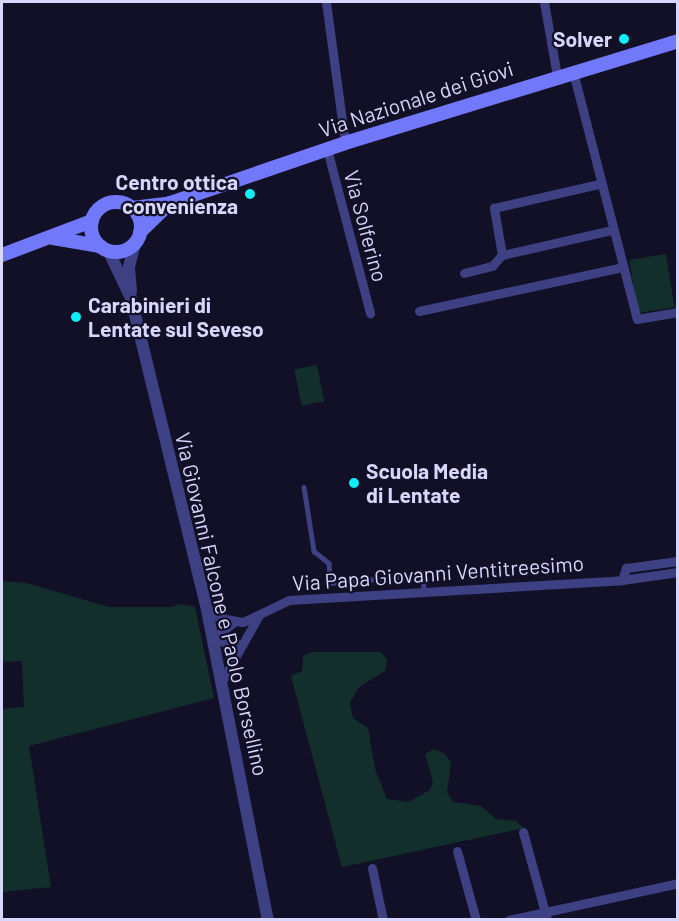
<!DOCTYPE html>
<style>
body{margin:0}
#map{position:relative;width:679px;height:921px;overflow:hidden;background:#121026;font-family:Barlow,sans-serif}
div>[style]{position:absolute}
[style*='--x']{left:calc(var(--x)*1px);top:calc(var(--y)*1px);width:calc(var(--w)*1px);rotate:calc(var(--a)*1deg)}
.green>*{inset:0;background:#132f2c;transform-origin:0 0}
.service>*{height:4.5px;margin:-2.25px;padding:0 2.25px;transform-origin:2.25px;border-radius:2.25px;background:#3d4083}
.minor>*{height:9px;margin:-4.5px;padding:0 4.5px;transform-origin:4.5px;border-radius:4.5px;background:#3d4083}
.tertiary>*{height:12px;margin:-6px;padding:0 6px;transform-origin:6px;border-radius:6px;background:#3d4083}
.secondary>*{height:14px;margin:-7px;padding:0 7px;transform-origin:7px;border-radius:7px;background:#7178fa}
.secondary>.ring{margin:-7px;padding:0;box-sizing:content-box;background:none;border:14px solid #7178fa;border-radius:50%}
.dots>*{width:16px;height:16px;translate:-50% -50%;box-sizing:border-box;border:3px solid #121026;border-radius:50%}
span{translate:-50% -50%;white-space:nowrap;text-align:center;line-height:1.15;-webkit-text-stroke:4.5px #121026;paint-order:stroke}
.poi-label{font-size:21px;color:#d8d6fd;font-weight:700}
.right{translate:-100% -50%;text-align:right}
.left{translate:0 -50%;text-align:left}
.street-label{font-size:21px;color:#d8d6fd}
.frame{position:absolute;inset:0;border:3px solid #d8d6fd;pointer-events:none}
</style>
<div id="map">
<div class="green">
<i style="left:666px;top:254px;width:54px;height:37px;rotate:81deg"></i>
<i style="left:317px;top:365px;width:37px;height:23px;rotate:79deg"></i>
<i style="clip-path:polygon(2px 581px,26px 583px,109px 607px,172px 607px,179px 604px,195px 607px,214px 698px,29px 746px,51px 887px,2px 892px,2px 709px,24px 707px,22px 661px,2px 662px)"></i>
<i style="clip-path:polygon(312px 652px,380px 652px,387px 659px,385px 671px,359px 687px,350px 703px,353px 718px,368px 728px,375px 769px,387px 799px,408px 802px,430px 790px,433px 782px,425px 754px,434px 749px,445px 754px,451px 763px,447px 792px,453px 802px,481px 806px,496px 819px,516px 821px,524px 828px,342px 867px,291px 676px,302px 671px,303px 656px)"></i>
</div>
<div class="service">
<i style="--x:304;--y:487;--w:65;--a:81.1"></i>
<i style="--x:314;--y:551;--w:19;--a:39"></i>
<i style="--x:329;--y:563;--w:20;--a:87"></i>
<i style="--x:330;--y:583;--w:93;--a:-4.9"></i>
<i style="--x:423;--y:575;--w:15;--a:86"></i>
</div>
<div class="minor">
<i style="--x:326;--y:2;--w:142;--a:82.3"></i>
<i style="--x:544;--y:2;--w:75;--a:80"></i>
<i style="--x:573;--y:72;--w:255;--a:75.5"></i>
<i style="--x:637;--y:319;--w:42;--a:-9.7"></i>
<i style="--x:327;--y:149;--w:170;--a:75.3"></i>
<i style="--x:502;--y:255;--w:48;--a:-99.7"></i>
<i style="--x:494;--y:208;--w:108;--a:-12.9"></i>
<i style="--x:464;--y:273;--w:29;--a:-14"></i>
<i style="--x:492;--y:266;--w:15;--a:-48"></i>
<i style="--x:502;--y:255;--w:113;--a:-12.8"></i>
<i style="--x:419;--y:311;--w:208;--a:-12.2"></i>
<i style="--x:622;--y:580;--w:13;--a:-72"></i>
<i style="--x:626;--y:568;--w:52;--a:-7.7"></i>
<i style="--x:207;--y:610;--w:15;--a:32"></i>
<i style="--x:220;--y:618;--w:23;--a:10"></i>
<i style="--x:243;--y:622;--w:51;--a:-25.6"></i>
<i style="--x:289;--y:600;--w:334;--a:-3.4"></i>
<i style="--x:622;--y:580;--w:57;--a:-8.1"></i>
<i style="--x:233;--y:623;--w:24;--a:142"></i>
<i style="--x:214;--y:638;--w:15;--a:23"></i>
<i style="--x:228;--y:644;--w:14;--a:0"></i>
<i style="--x:222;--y:681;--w:76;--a:-60.7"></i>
<i style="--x:523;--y:832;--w:91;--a:74.7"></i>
<i style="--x:457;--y:851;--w:72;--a:74.6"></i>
<i style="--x:372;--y:868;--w:53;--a:78.1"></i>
<i style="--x:509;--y:920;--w:173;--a:-12.3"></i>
</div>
<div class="tertiary">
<i style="--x:108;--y:250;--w:53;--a:64.4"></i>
<i style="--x:131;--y:298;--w:321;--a:76.3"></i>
<i style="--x:207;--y:610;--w:316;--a:78.9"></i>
<i style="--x:131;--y:291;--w:24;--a:-95"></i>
<i style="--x:129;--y:267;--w:25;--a:-76"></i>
</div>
<div class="secondary">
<i class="ring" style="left:91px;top:202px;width:36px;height:36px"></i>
<i style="--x:132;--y:208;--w:38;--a:-7"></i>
<i style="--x:170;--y:203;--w:185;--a:-18.9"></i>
<i style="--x:345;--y:143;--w:348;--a:-17"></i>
<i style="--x:140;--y:232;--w:42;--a:-44"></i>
<i style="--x:53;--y:238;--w:48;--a:9.7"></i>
<i style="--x:2;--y:255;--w:96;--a:-20.7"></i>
</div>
<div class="dots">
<i style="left:624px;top:39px;background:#0af0f6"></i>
<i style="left:250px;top:194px;background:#0af0f6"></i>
<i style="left:76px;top:317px;background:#0af0f6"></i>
<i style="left:354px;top:483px;background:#0af0f6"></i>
</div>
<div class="poi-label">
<span class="right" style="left:612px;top:39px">Solver</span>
<span class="right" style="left:238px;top:194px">Centro ottica<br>convenienza</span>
<span class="left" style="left:88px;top:317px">Carabinieri di<br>Lentate sul Seveso</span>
<span class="left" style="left:366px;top:483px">Scuola Media<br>di Lentate</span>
</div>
<div class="street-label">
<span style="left:416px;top:99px;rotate:-18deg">Via Nazionale dei Giovi</span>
<span style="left:366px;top:226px;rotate:75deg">Via Solferino</span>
<span style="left:438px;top:573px;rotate:-4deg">Via Papa Giovanni Ventitreesimo</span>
<span style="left:222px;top:604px;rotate:77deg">Via Giovanni Falcone e Paolo Borsellino</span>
</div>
<div class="frame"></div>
</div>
